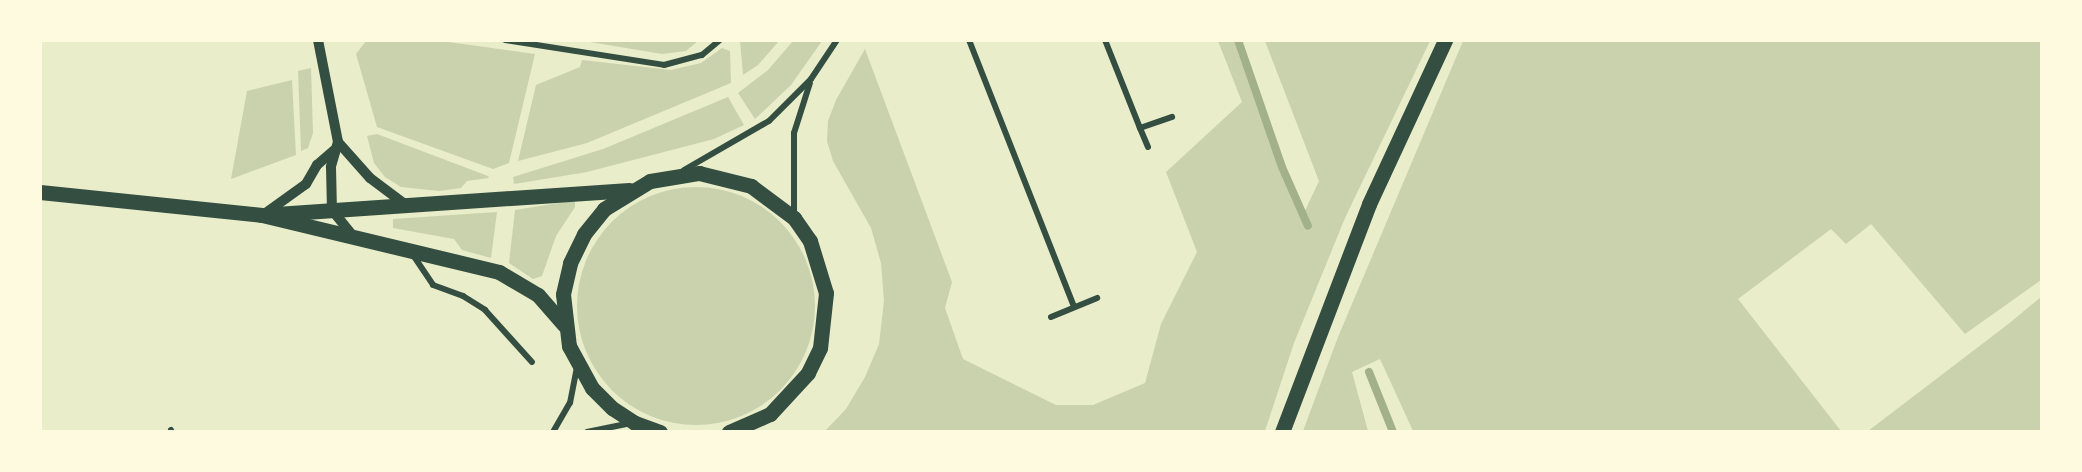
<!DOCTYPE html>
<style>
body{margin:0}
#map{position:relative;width:2082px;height:472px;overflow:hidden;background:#e9edc9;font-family:"Source Sans 3",sans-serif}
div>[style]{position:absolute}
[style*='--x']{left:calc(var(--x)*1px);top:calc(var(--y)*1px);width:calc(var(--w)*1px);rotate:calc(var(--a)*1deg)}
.green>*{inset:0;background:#cad2ad}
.round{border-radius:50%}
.stream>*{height:8px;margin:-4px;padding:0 4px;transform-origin:4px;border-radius:4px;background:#a3b18a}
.minor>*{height:6px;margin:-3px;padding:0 3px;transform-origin:3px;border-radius:3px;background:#344e41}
.tertiary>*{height:10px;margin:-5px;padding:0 5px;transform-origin:5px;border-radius:5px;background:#344e41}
.primary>*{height:15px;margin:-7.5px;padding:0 7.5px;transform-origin:7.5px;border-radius:7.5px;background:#344e41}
span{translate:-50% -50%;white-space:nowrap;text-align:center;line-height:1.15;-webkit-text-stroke:6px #fefae0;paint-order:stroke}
.frame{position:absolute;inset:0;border:42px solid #fefae0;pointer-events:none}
</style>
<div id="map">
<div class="green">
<i style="clip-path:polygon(366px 41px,441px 41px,535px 54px,509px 163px,493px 169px,377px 127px,356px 54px)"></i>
<i style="clip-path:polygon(584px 41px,584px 40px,698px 41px,686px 51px,662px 54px)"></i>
<i style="clip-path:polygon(740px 41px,740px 40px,779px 41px,758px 65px,743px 75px)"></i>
<i style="clip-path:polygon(793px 41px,822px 41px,791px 85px,755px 119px,738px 93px,768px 70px)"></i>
<i style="clip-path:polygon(1218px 41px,1238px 41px,1282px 167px,1303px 215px,1319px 181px,1265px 41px,1430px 41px,1345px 218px,1294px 343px,1265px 431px,825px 431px,846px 409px,865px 377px,879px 344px,884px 301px,881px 263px,871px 228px,833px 161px,827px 141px,828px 121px,836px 100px,865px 49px,952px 282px,945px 308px,963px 359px,1056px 405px,1093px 405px,1145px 383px,1161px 324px,1197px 252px,1166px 172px,1242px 102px)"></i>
<i style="clip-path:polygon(1463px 41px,2041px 41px,2041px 280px,1965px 334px,1871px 224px,1846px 244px,1831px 229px,1738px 299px,1841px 431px,1413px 431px,1380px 359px,1352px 372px,1368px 431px,1303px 431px,1338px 337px)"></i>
<i style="clip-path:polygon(722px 48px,730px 51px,731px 83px,587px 143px,518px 161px,536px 85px,580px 67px,582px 60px,671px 70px,701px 63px)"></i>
<i style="clip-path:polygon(311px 68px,313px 133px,308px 148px,301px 151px,298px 71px)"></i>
<i style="clip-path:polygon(292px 80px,296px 155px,231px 179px,247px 91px)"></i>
<i style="clip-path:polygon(728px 97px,744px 125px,714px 139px,587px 172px,514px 184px,513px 177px,603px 149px)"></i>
<i style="clip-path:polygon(377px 134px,488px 176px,489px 178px,467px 181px,461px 188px,439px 191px,401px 187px,385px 177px,374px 163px,367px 136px)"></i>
<i class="round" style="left:577px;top:187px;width:238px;height:238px"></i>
<i style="clip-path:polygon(571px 201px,575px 202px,575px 207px,556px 236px,542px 276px,533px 279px,509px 263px,515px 210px)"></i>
<i style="clip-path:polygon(497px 212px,491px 258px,462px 250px,454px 239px,393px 228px,393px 219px)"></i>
<i style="clip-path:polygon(2041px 297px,2041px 431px,1868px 431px,2007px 325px)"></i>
</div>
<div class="stream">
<i style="--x:1238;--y:40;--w:134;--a:70.9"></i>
<i style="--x:1282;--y:167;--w:64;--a:66.2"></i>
<i style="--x:1369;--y:372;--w:65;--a:68.2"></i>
</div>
<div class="minor">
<i style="--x:505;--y:40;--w:161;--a:8.9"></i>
<i style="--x:664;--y:65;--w:39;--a:-15"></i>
<i style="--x:702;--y:55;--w:23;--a:-40"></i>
<i style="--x:969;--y:40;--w:287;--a:68.5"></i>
<i style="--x:1105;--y:40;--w:95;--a:68.3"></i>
<i style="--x:1148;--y:147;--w:21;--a:-113"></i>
<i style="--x:1140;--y:128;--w:34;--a:-19"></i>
<i style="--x:684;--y:170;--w:98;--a:-30"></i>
<i style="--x:769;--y:121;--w:59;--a:-45"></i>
<i style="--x:811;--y:79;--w:47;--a:-56.3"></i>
<i style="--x:794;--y:214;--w:81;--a:-90"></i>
<i style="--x:794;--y:133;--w:52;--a:-72.3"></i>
<i style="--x:413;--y:255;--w:36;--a:56"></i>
<i style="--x:433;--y:285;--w:32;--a:20"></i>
<i style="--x:463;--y:296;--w:26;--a:32"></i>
<i style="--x:485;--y:310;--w:70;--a:47.9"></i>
<i style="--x:1051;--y:317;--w:50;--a:-22.4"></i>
<i style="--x:171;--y:430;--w:2;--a:63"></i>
<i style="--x:553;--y:432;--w:34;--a:-60"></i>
<i style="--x:570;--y:403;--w:38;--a:-79"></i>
<i style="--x:587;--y:432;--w:45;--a:-11.6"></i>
</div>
<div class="tertiary">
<i style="--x:318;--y:40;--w:104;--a:78.9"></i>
<i style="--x:338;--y:142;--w:48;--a:48.4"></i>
<i style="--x:370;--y:178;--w:45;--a:36.9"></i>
<i style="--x:338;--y:142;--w:26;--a:106"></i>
<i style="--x:331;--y:167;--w:43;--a:88.7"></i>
<i style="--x:332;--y:210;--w:32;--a:51"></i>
<i style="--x:267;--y:212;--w:48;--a:-35.7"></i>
<i style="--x:306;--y:184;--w:22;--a:-60"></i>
<i style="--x:317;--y:165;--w:23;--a:-41"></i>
</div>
<div class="primary">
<i style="--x:40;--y:192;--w:223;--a:5.9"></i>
<i style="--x:262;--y:215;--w:244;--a:13.5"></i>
<i style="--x:499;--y:272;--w:45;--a:30.5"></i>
<i style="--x:538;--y:295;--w:40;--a:49"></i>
<i style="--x:276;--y:214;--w:354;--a:-3.9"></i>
<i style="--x:660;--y:432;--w:27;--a:-160"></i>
<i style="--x:635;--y:423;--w:27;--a:-147"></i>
<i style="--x:612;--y:408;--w:28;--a:-135"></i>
<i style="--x:592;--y:388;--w:48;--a:-118.7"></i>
<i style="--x:569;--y:346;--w:52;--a:-96.6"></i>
<i style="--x:563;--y:294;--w:32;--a:-77"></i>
<i style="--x:570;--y:263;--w:32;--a:-64"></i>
<i style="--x:584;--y:234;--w:32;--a:-51"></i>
<i style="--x:604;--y:209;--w:54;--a:-31.3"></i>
<i style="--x:650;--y:181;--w:50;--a:-9.3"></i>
<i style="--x:699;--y:173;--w:54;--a:14"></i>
<i style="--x:751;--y:186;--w:54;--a:36.7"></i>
<i style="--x:794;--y:218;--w:28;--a:55"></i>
<i style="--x:810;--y:241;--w:54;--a:72.9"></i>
<i style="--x:826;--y:293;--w:55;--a:96.2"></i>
<i style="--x:820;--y:348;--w:28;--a:116"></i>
<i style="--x:808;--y:373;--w:56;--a:132.8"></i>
<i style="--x:770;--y:414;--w:45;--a:156.3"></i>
<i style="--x:1282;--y:432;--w:244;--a:-69.1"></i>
<i style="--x:1369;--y:204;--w:181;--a:-65.1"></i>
</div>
<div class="frame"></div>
</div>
